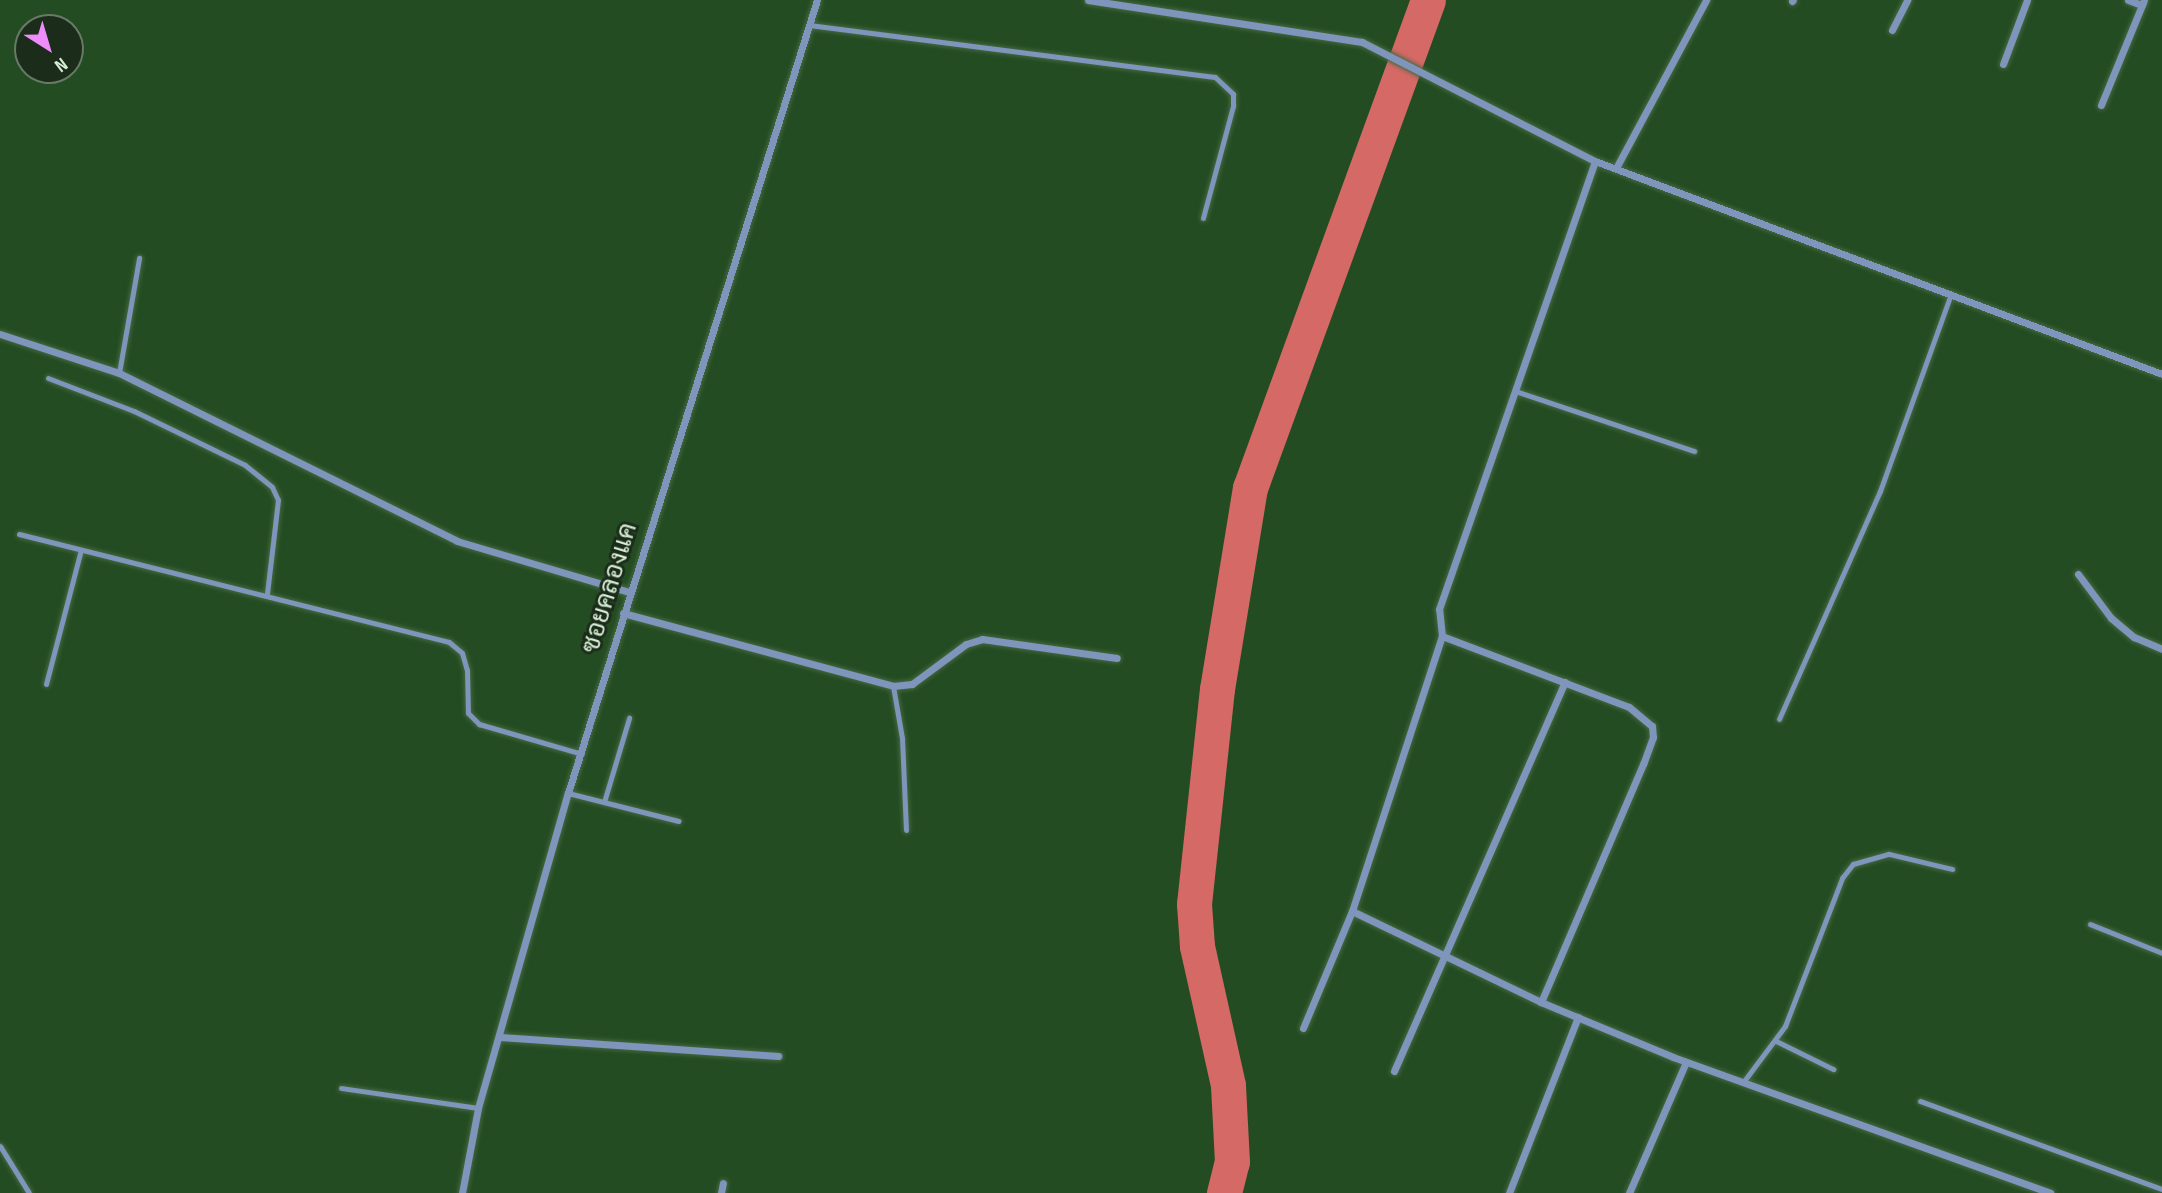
<!DOCTYPE html>
<meta charset="utf-8">
<style>
body{margin:0}
#map{position:relative;width:2162px;height:1193px;overflow:hidden;background:#244c22;font-family:"Sofia Sans Condensed",Sarabun,sans-serif}
div>[style]{position:absolute}
[style*='--x']{left:calc(var(--x)*1px);top:calc(var(--y)*1px);width:calc(var(--w)*1px);rotate:calc(var(--a)*1deg)}
.river>*{height:35px;margin:-17.5px;padding:0 17.5px;transform-origin:17.5px;border-radius:17.5px;background:#d56966}
.roads{filter:drop-shadow(0 0 2px #446942) drop-shadow(0 0 2px #446942)}
.lane>*{height:5px;margin:-2.5px;padding:0 2.5px;transform-origin:2.5px;border-radius:2.5px;background:#8095bb}
.street>*{height:7px;margin:-3.5px;padding:0 3.5px;transform-origin:3.5px;border-radius:3.5px;background:#8095bb}
span{translate:-50% -50%;white-space:nowrap;text-align:center;line-height:1.15;-webkit-text-stroke:6px #1b2d1a;paint-order:stroke}
.street-label{font-size:26px;color:#d7edd5}
.north{position:absolute;left:14px;top:14px;width:70px;height:70px;box-sizing:border-box;background:#1b2d1a;border:2px solid #667a65;border-radius:50%;rotate:143deg;font-size:19px;font-weight:700;line-height:28px;text-align:center;color:#d7edd5}
.north::after{content:'';display:block;margin:auto;width:24px;height:32px;background:#ed8cfa;clip-path:polygon(50% 0,100% 100%,50% 72%,0 100%)}
</style>
<div id="map">
<div class="river">
<i style="--x:1224;--y:1193;--w:32;--a:-76"></i>
<i style="--x:1232;--y:1162;--w:77;--a:-93"></i>
<i style="--x:1228;--y:1085;--w:142;--a:-102.6"></i>
<i style="--x:1197;--y:946;--w:42;--a:-94.1"></i>
<i style="--x:1194;--y:904;--w:216;--a:-83.9"></i>
<i style="--x:1217;--y:689;--w:204;--a:-80.7"></i>
<i style="--x:1250;--y:488;--w:519;--a:-69.96"></i>
</div>
<div class="roads">
<div class="lane">
<i style="--x:809;--y:25;--w:409;--a:7.3"></i>
<i style="--x:1215;--y:77;--w:25;--a:43"></i>
<i style="--x:1233;--y:94;--w:12;--a:90"></i>
<i style="--x:1233;--y:106;--w:116;--a:105"></i>
<i style="--x:119;--y:373;--w:117;--a:-80.1"></i>
<i style="--x:48;--y:378;--w:92;--a:21"></i>
<i style="--x:134;--y:411;--w:123;--a:25.9"></i>
<i style="--x:245;--y:465;--w:35;--a:39"></i>
<i style="--x:272;--y:487;--w:14;--a:65"></i>
<i style="--x:278;--y:500;--w:94;--a:96.7"></i>
<i style="--x:1515;--y:391;--w:189;--a:18.5"></i>
<i style="--x:19;--y:534;--w:443;--a:14.1"></i>
<i style="--x:449;--y:642;--w:17;--a:40"></i>
<i style="--x:462;--y:653;--w:18;--a:74"></i>
<i style="--x:467;--y:670;--w:43;--a:88.7"></i>
<i style="--x:468;--y:713;--w:16;--a:45"></i>
<i style="--x:479;--y:724;--w:107;--a:16.2"></i>
<i style="--x:46;--y:684;--w:138;--a:-75.4"></i>
<i style="--x:893;--y:686;--w:53;--a:80.2"></i>
<i style="--x:902;--y:738;--w:92;--a:87.5"></i>
<i style="--x:1779;--y:719;--w:249;--a:-66.1"></i>
<i style="--x:1880;--y:491;--w:209;--a:-70.2"></i>
<i style="--x:568;--y:793;--w:114;--a:14.2"></i>
<i style="--x:604;--y:802;--w:88;--a:-73.4"></i>
<i style="--x:2090;--y:924;--w:78;--a:21.9"></i>
<i style="--x:1776;--y:1041;--w:64;--a:26.2"></i>
<i style="--x:1744;--y:1081;--w:69;--a:-53.3"></i>
<i style="--x:1785;--y:1026;--w:159;--a:-68.9"></i>
<i style="--x:1842;--y:878;--w:18;--a:-52"></i>
<i style="--x:1853;--y:864;--w:37;--a:-16"></i>
<i style="--x:1889;--y:854;--w:65;--a:13.4"></i>
<i style="--x:341;--y:1088;--w:138;--a:8.3"></i>
<i style="--x:1920;--y:1101;--w:258;--a:20"></i>
<i style="--x:0;--y:1146;--w:55;--a:58.3"></i>
</div>
<div class="street">
<i style="--x:1088;--y:0;--w:277;--a:8.7"></i>
<i style="--x:1362;--y:42;--w:262;--a:27.1"></i>
<i style="--x:1595;--y:161;--w:606;--a:20.59"></i>
<i style="--x:2128;--y:0;--w:15;--a:20"></i>
<i style="--x:1792;--y:1;--w:1;--a:-45"></i>
<i style="--x:1892;--y:30;--w:34;--a:-63"></i>
<i style="--x:2003;--y:64;--w:68;--a:-69.4"></i>
<i style="--x:2101;--y:105;--w:113;--a:-67.7"></i>
<i style="--x:1616;--y:168;--w:191;--a:-61.8"></i>
<i style="--x:0;--y:334;--w:125;--a:18.1"></i>
<i style="--x:119;--y:373;--w:377;--a:26.4"></i>
<i style="--x:457;--y:541;--w:179;--a:16.5"></i>
<i style="--x:2078;--y:574;--w:55;--a:53.1"></i>
<i style="--x:2111;--y:618;--w:30;--a:40"></i>
<i style="--x:2134;--y:637;--w:30;--a:23"></i>
<i style="--x:623;--y:613;--w:280;--a:15.1"></i>
<i style="--x:893;--y:686;--w:19;--a:-6"></i>
<i style="--x:912;--y:684;--w:67;--a:-36.5"></i>
<i style="--x:966;--y:644;--w:17;--a:-17"></i>
<i style="--x:982;--y:639;--w:136;--a:8"></i>
<i style="--x:1442;--y:636;--w:200;--a:20.8"></i>
<i style="--x:1629;--y:707;--w:30;--a:40"></i>
<i style="--x:1652;--y:726;--w:11;--a:85"></i>
<i style="--x:1653;--y:737;--w:29;--a:110"></i>
<i style="--x:1643;--y:764;--w:259;--a:113.2"></i>
<i style="--x:1352;--y:911;--w:210;--a:25.7"></i>
<i style="--x:1541;--y:1002;--w:143;--a:22.6"></i>
<i style="--x:1673;--y:1057;--w:401;--a:19.8"></i>
<i style="--x:1303;--y:1028;--w:127;--a:-67.3"></i>
<i style="--x:1352;--y:911;--w:289;--a:-71.9"></i>
<i style="--x:1442;--y:636;--w:27;--a:-96"></i>
<i style="--x:1439;--y:609;--w:474;--a:-70.8"></i>
<i style="--x:500;--y:1037;--w:279;--a:3.9"></i>
<i style="--x:1394;--y:1071;--w:425;--a:-66.3"></i>
<i style="--x:462;--y:1193;--w:86;--a:-79.3"></i>
<i style="--x:478;--y:1108;--w:328;--a:-74.1"></i>
<i style="--x:568;--y:793;--w:831;--a:-72.57"></i>
<i style="--x:721;--y:1193;--w:10;--a:-79"></i>
<i style="--x:1509;--y:1193;--w:189;--a:-68.6"></i>
<i style="--x:1629;--y:1193;--w:143;--a:-66.5"></i>
</div>
</div>
<div class="street-label">
<span style="left:610px;top:588px;rotate:-73deg">ซอยคลองแค</span>
</div>
<div class="north">N</div>
</div>
